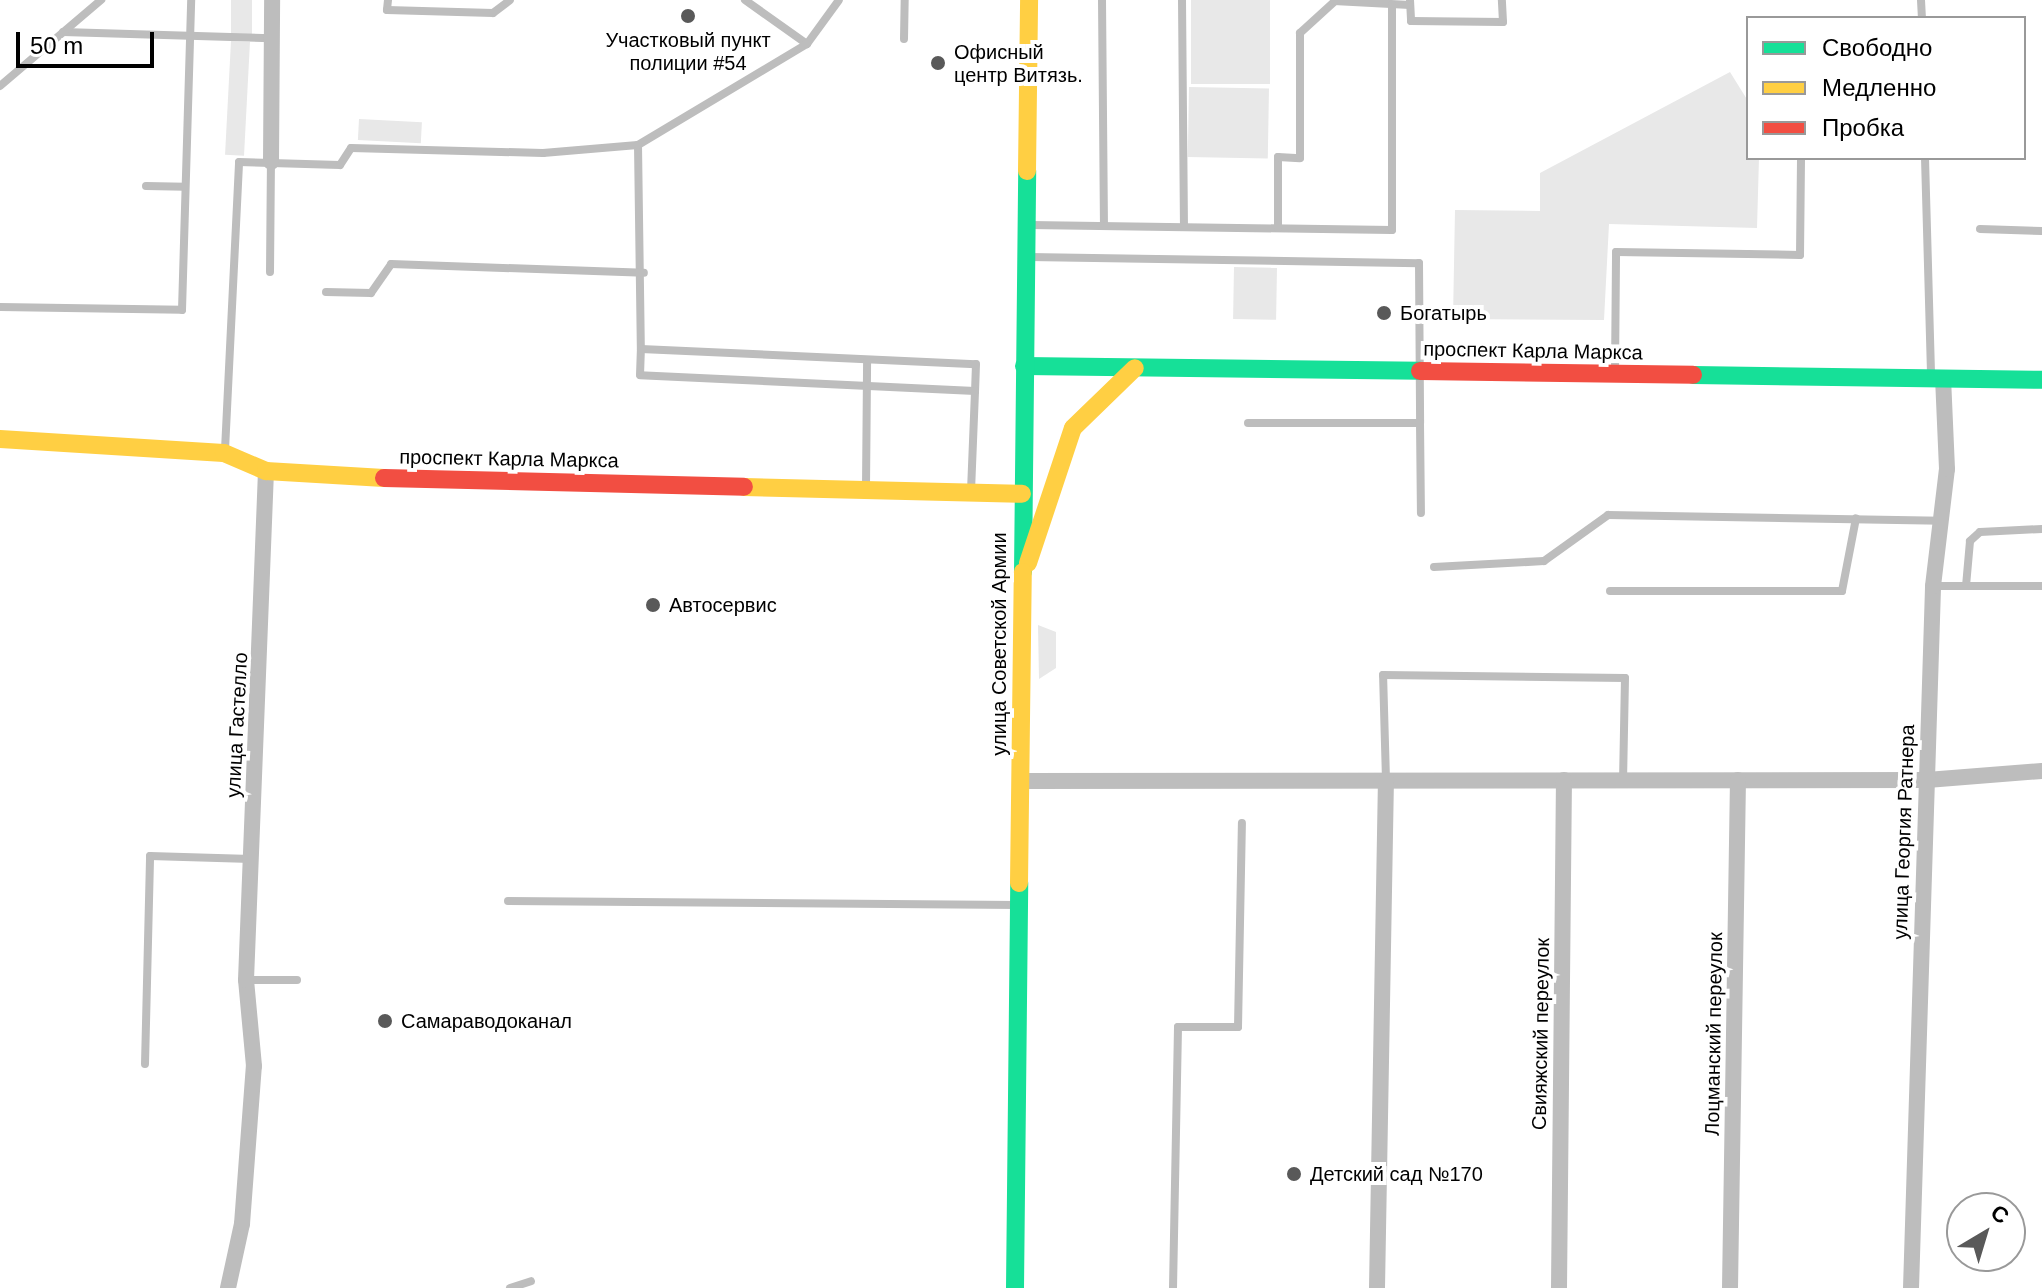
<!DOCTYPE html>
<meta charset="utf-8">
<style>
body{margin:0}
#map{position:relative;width:2042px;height:1288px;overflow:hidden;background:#fff;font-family:Arial,sans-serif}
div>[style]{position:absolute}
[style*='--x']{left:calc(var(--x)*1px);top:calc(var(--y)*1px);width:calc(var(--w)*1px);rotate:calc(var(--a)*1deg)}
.green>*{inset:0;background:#e8e8e8;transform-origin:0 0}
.lane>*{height:8px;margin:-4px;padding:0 4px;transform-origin:4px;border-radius:4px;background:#bdbdbd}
.street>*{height:16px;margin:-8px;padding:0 8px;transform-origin:8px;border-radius:8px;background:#bdbdbd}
.fast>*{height:18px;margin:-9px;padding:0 9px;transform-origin:9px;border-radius:9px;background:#16e098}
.slow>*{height:18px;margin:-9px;padding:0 9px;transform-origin:9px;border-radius:9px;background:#ffcf43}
.jam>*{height:18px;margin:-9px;padding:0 9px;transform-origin:9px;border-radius:9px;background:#f24e42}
.dots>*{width:22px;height:22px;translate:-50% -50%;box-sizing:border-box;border:4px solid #fff;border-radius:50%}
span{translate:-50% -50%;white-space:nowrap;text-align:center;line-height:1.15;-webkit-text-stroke:8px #fff;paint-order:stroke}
.poi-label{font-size:20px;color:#000}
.left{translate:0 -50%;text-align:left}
.street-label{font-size:20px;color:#000}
.legend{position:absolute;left:1746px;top:16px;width:280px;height:144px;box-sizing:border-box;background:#fff;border:2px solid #999;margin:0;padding:10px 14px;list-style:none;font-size:24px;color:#000}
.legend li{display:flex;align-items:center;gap:16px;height:40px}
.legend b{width:40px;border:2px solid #999}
.north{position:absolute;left:1946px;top:1192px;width:80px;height:80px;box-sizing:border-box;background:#fff;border:2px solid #999;border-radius:50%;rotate:38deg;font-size:22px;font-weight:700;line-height:32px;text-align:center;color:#000}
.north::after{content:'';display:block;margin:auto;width:28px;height:36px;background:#595959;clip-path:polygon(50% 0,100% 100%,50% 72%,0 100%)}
.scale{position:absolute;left:16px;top:32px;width:138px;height:36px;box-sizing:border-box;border:4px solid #000;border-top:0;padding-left:10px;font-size:24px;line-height:28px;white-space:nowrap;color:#000;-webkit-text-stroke:6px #fff;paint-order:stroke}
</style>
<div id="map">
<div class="green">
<i style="left:231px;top:0;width:21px;height:35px"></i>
<i style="left:1191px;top:0;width:79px;height:84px"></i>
<i style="left:231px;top:41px;width:19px;height:114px;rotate:3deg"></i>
<i style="clip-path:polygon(1730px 72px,1748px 101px,1748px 158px,1759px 158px,1757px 228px,1609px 224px,1604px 320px,1453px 319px,1455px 210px,1540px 211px,1540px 173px)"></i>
<i style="left:1189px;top:87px;width:80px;height:70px;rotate:1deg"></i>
<i style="left:359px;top:119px;width:63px;height:21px;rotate:3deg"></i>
<i style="left:1234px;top:267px;width:43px;height:52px;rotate:1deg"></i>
<i style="clip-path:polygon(1038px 625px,1056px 632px,1056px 668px,1039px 679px)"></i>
</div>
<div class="lane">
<i style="--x:388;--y:0;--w:10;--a:96"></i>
<i style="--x:387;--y:10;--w:106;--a:1.6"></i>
<i style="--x:493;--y:13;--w:21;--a:-37"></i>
<i style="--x:745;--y:0;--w:76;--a:35.4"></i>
<i style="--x:1102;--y:0;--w:226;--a:89.5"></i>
<i style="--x:1182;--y:0;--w:227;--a:89.5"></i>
<i style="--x:1410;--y:0;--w:21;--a:87"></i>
<i style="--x:1411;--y:21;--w:92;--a:0.6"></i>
<i style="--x:1503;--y:22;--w:22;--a:-93"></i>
<i style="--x:1921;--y:0;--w:18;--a:87"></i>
<i style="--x:1334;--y:1;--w:76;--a:3"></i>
<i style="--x:63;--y:32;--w:208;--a:1.7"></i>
<i style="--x:904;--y:39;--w:39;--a:-89"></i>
<i style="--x:0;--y:86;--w:133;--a:-40.4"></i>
<i style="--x:638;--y:145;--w:204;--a:89.2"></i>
<i style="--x:641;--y:349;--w:335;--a:2.6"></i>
<i style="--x:976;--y:364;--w:27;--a:92"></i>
<i style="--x:975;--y:391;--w:335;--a:-177.3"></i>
<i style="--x:640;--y:375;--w:26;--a:-88"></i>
<i style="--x:1925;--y:158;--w:219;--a:88.4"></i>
<i style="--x:146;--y:186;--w:39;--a:1"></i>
<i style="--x:1030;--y:225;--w:362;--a:0.8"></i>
<i style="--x:1392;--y:230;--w:225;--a:-90"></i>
<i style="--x:1278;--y:228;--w:71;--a:-90"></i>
<i style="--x:1278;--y:157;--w:22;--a:3"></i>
<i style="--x:1300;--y:158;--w:125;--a:-90"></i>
<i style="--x:1300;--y:33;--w:46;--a:-42.4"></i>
<i style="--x:1980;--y:229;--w:62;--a:1.8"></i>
<i style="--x:1029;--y:257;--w:390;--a:0.9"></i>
<i style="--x:1419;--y:263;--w:160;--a:89.6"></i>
<i style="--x:1420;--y:423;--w:172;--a:180"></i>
<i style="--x:270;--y:272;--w:110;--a:-89.5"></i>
<i style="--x:326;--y:292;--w:45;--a:1.3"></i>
<i style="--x:371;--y:293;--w:35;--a:-55"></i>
<i style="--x:391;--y:264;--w:253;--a:2"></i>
<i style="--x:0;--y:307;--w:182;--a:0.9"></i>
<i style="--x:182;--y:310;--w:310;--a:-88.3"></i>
<i style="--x:1615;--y:373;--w:121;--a:-89.5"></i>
<i style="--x:1616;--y:252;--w:184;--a:0.9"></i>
<i style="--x:1800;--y:255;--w:97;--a:-89.4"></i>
<i style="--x:1420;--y:423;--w:90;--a:89.4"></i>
<i style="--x:225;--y:450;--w:288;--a:-87.2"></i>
<i style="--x:239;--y:162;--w:101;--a:1.7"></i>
<i style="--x:340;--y:165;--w:20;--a:-57"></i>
<i style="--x:351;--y:148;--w:192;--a:1.5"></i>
<i style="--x:543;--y:153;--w:95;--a:-4.8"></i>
<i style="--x:638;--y:145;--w:197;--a:-30.9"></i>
<i style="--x:807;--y:44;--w:54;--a:-54"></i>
<i style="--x:866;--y:487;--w:127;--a:-89.5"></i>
<i style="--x:971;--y:491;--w:100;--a:-87.7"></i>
<i style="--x:1434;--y:567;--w:110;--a:-3.1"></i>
<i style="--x:1544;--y:561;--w:79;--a:-35.7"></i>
<i style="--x:1608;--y:515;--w:333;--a:1"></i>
<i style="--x:1933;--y:586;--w:109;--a:0"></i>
<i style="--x:1966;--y:586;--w:45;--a:-84.9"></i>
<i style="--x:1970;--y:541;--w:13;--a:-42"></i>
<i style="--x:1980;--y:532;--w:62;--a:-2.8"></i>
<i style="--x:1610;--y:591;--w:232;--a:0"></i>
<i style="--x:1842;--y:591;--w:74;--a:-79.1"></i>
<i style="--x:1386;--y:780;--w:105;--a:-91.6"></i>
<i style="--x:1383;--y:675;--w:242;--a:0.7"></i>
<i style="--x:1625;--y:678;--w:102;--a:91.1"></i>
<i style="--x:508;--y:901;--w:511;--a:0.45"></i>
<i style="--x:246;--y:980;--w:51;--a:0"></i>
<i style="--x:145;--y:1064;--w:208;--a:-88.6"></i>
<i style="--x:150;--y:856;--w:101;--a:1.7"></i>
<i style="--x:510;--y:1288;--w:22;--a:-18"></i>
<i style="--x:1173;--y:1288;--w:261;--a:-88.9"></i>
<i style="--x:1178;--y:1027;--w:60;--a:0"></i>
<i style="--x:1238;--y:1027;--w:204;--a:-88.9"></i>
</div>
<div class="street">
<i style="--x:271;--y:162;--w:162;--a:-89.6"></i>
<i style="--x:1020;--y:781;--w:907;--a:-0.06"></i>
<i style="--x:1927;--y:780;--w:115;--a:-4.5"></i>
<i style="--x:228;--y:1288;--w:66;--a:-77.7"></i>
<i style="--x:242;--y:1224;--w:158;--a:-85.7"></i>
<i style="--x:254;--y:1066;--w:86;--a:-95.3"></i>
<i style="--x:246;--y:980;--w:509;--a:-87.75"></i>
<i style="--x:1377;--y:1288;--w:508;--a:-88.99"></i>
<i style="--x:1559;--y:1288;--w:508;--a:-89.44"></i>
<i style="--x:1730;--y:1288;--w:508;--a:-89.1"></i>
<i style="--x:1911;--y:1288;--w:702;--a:-88.2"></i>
<i style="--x:1933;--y:586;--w:118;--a:-83.2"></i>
<i style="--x:1947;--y:469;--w:91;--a:-92.5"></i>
</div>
<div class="fast">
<i style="--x:1024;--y:366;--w:396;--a:0.7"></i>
<i style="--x:1693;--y:375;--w:349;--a:0.8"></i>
<i style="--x:1023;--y:572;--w:401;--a:-89.4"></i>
<i style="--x:1015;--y:1288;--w:405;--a:-89.4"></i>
</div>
<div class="slow">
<i style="--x:1027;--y:171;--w:171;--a:-89.3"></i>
<i style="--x:0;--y:439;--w:224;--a:3.6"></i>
<i style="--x:224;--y:453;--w:46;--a:23.2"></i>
<i style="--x:266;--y:471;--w:118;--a:3.4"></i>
<i style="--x:744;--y:487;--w:278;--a:1.4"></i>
<i style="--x:1028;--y:563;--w:142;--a:-71.6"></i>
<i style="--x:1073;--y:428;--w:86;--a:-44.1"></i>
<i style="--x:1019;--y:883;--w:311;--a:-89.3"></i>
</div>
<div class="jam">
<i style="--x:1420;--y:371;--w:273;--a:0.8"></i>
<i style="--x:384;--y:478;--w:360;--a:1.4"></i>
</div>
<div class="dots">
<i style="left:688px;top:16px;background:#595959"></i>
<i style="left:938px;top:63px;background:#595959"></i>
<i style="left:1384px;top:313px;background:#595959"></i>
<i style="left:653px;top:605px;background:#595959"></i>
<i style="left:385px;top:1021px;background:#595959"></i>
<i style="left:1294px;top:1174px;background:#595959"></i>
</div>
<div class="poi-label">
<span style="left:688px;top:52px">Участковый пункт<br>полиции #54</span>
<span class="left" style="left:954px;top:64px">Офисный<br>центр Витязь.</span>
<span class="left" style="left:1400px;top:313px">Богатырь</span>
<span class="left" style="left:669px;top:605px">Автосервис</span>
<span class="left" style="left:401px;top:1021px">Самараводоканал</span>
<span class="left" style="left:1310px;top:1174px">Детский сад №170</span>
</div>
<div class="street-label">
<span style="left:1533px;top:351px;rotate:1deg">проспект Карла Маркса</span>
<span style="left:509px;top:459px;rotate:1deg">проспект Карла Маркса</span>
<span style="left:999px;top:644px;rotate:-90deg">улица Советской Армии</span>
<span style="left:237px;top:725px;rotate:-87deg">улица Гастелло</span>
<span style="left:1904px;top:832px;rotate:-88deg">улица Георгия Ратнера</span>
<span style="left:1541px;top:1034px;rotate:-89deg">Свияжский переулок</span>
<span style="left:1714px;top:1034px;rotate:-89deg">Лоцманский переулок</span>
</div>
<ul class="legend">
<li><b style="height:10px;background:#16e098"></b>Свободно</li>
<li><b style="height:10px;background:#ffcf43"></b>Медленно</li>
<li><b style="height:10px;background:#f24e42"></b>Пробка</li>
</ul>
<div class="north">С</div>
<div class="scale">50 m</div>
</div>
